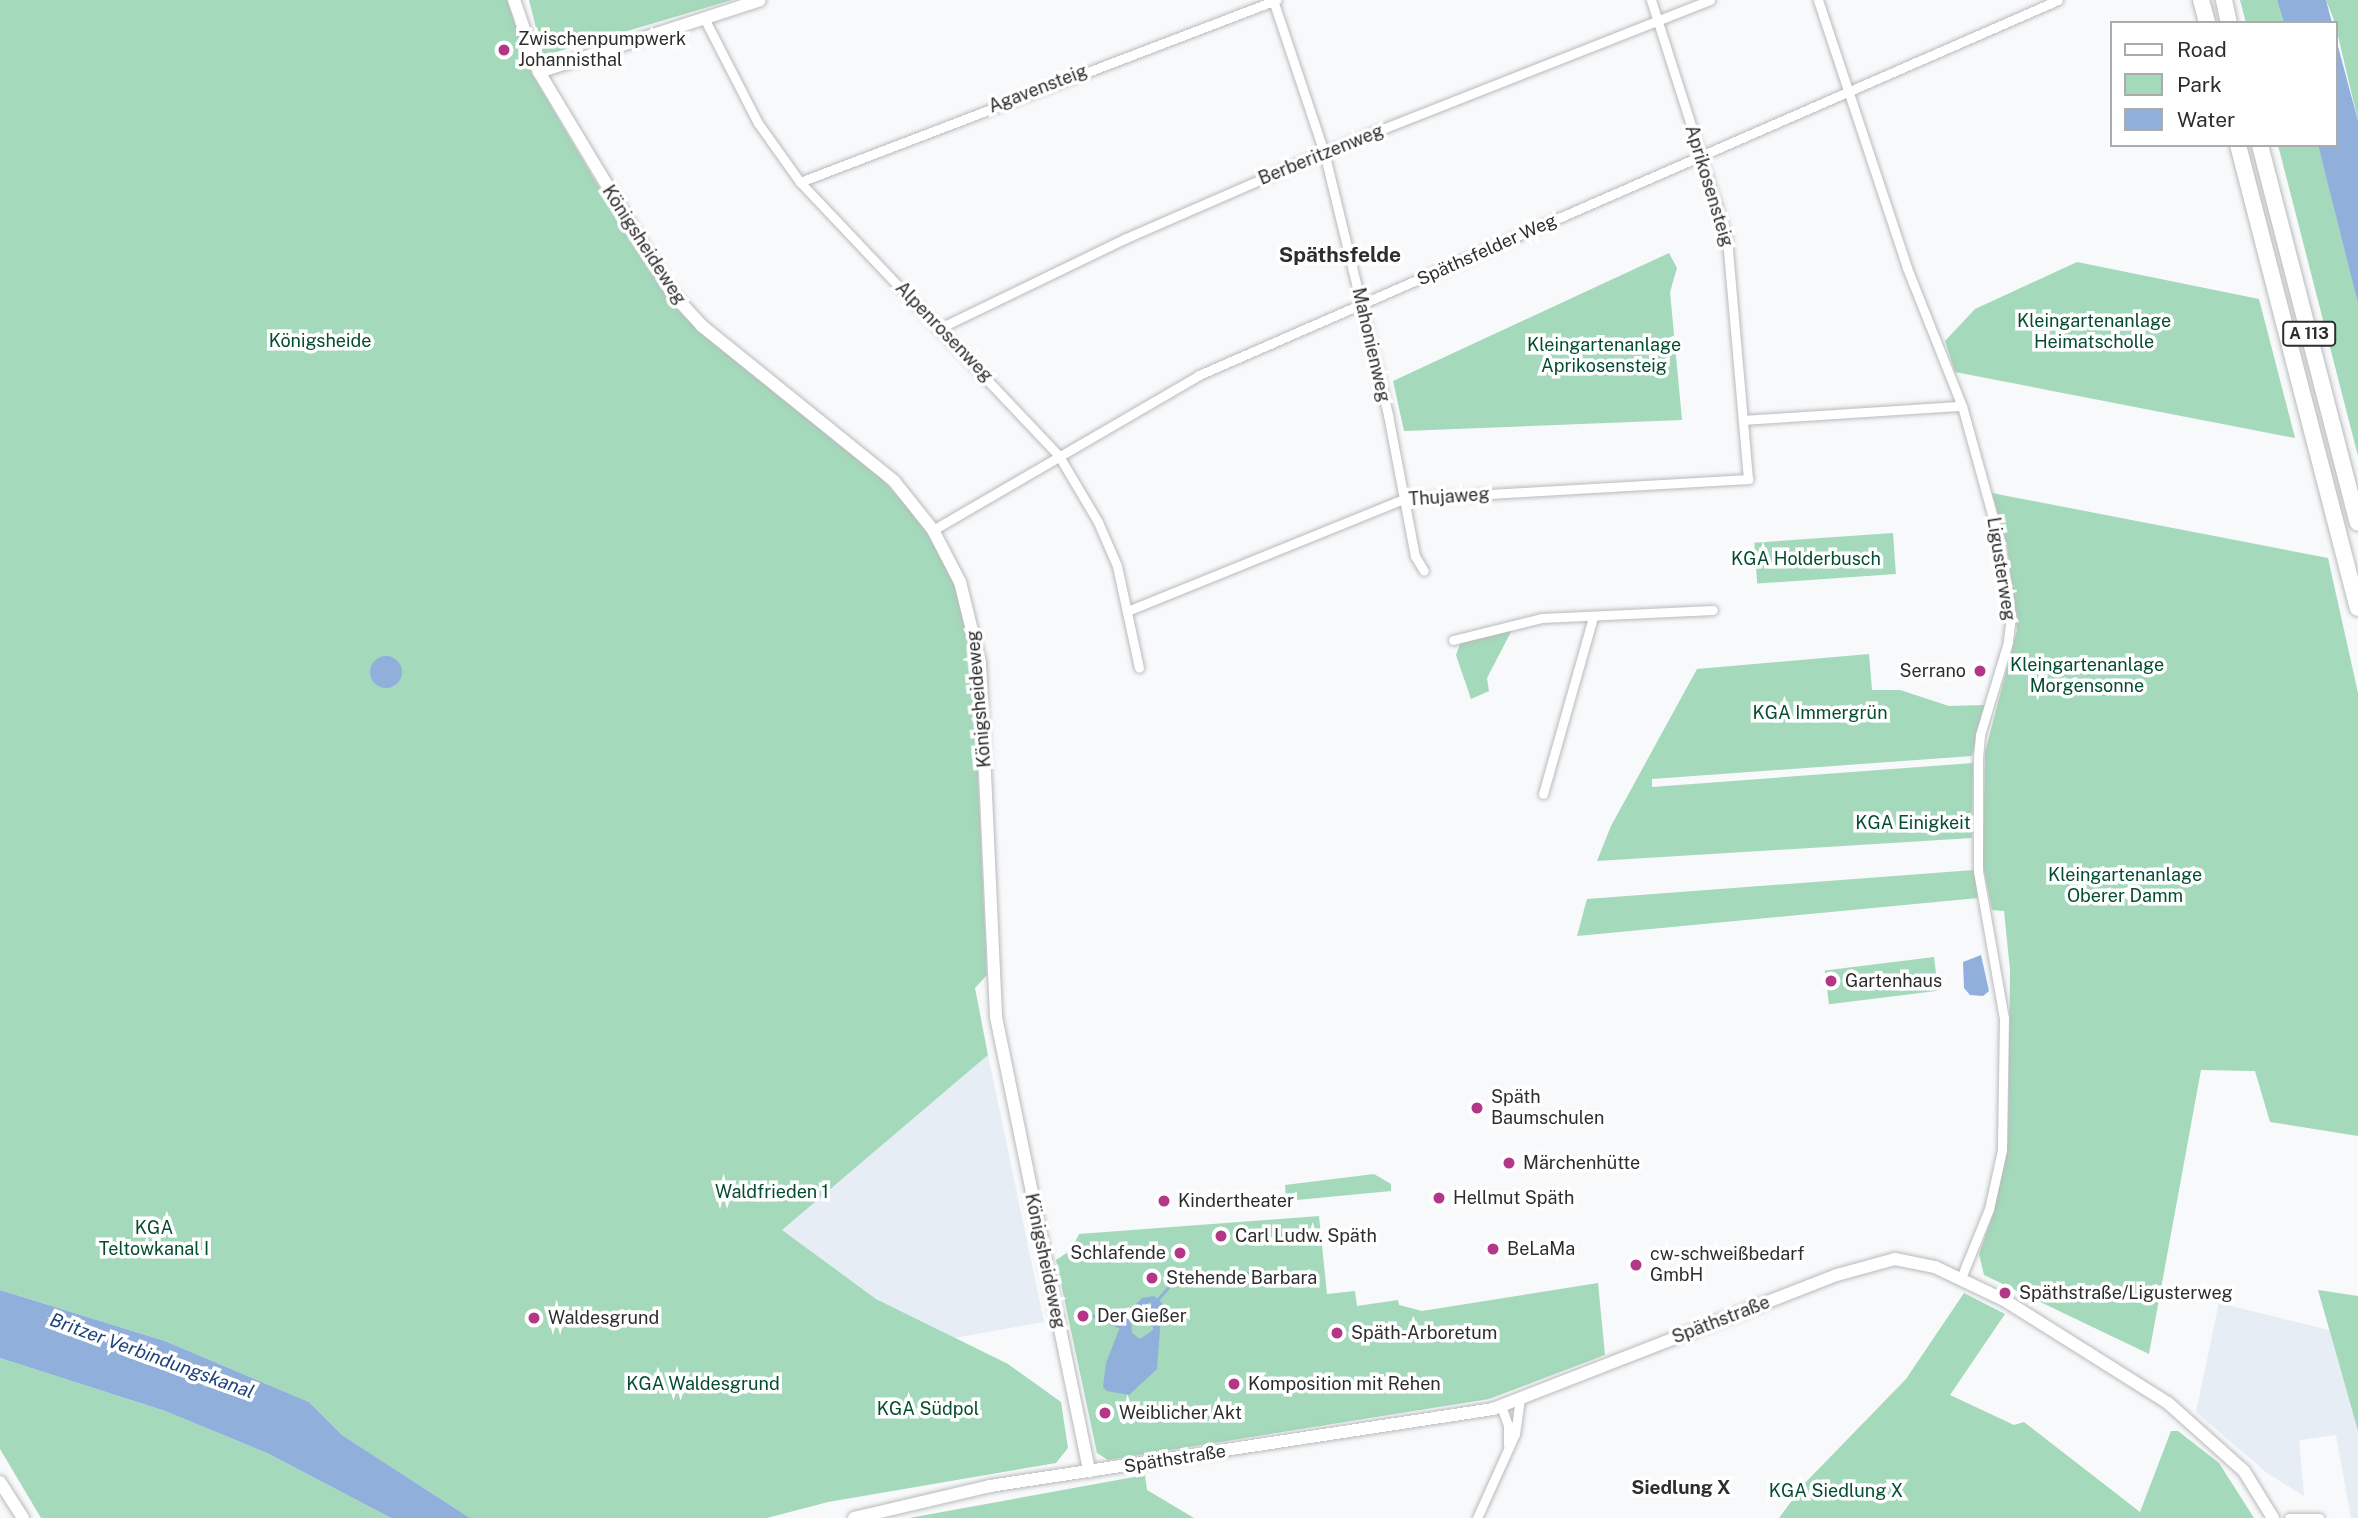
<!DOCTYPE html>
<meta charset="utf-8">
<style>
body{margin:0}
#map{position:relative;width:2358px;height:1518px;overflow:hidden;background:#f7f9fa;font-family:"Public Sans",sans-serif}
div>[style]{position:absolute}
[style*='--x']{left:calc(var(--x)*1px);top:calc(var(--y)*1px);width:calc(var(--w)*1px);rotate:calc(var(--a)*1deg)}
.built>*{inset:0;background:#e6edf5}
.green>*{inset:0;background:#a4d9bb;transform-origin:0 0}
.water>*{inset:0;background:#91afdb}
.round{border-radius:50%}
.stream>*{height:2.5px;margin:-1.25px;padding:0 1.25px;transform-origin:1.25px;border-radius:1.25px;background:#91afdb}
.roads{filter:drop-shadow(0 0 2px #b9babc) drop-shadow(0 0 2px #b9babc)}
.street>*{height:9px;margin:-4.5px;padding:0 4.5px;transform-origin:4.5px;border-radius:4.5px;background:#fff}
.secondary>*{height:12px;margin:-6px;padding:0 6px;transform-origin:6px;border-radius:6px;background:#fff}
.highway>*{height:16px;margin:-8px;padding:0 8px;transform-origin:8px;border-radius:8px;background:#fff}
.dots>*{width:19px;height:19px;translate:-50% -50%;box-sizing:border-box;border:4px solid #fff;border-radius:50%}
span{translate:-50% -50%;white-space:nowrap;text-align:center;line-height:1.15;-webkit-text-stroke:7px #fff;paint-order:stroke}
.shield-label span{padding:2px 5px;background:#fff;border:2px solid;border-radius:5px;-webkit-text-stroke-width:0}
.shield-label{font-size:16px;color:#2d2d2e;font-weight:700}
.poi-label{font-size:18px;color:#2d2d2e}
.left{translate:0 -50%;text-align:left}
.right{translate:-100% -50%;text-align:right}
.street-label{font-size:18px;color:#2d2d2e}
.park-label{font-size:18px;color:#044d30}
.water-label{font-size:19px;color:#1e437a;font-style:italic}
.neighbourhood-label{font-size:19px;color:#2d2d2e;font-weight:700}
.quarter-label{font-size:21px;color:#2d2d2e;font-weight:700}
.legend{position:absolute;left:2110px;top:21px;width:228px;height:126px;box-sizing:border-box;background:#fff;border:2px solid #ababab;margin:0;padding:9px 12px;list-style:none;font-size:21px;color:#2d2d2e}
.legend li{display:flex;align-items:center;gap:14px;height:35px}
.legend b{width:35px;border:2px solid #ababab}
</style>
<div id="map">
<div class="built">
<i style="clip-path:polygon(988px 1055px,1044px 1322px,954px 1338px,876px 1299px,781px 1230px)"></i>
<i style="clip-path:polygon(2219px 1303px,2329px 1330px,2358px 1431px,2358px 1518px,2351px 1518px,2336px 1435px,2299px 1440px,2304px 1496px,2267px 1473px,2196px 1412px)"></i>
</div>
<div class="green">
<i style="clip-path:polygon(0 0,507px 0,532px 74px,635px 248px,675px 307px,704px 336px,878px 474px,923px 525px,957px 590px,972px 647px,987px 975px,975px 988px,988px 1055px,782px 1230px,876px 1299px,1008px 1364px,1061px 1402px,1068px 1448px,1056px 1463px,828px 1502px,767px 1518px,470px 1518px,342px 1435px,309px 1402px,165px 1341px,0 1290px)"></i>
<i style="clip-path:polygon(529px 0,732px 0,543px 56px)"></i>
<i style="clip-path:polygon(2240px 0,2277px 0,2284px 23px,2246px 23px)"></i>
<i style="clip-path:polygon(2326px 0,2358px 0,2358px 121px,2335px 23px)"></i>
<i style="clip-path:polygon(2278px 145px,2318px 145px,2326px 176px,2358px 304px,2358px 456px)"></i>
<i style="clip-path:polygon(1669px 253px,1677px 268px,1670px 292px,1682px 420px,1404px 431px,1393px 381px)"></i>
<i style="clip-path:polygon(2077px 262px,2259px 299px,2295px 438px,1955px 372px,1945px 341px,1975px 309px)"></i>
<i style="clip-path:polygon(1992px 493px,2328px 558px,2358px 693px,2358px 1136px,2270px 1122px,2255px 1071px,2201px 1070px,2149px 1354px,1984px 1275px,1979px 1254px,1994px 1211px,2008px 1142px,2010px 970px,2004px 911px,1992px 910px,1983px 865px,1985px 752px,2017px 630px,2007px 545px)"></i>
<i style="left:1893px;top:533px;width:41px;height:139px;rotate:86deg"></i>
<i style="clip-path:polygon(1513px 628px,1487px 678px,1489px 691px,1471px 699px,1456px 655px,1461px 641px)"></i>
<i style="clip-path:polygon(1869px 654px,1872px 690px,1900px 690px,1949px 706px,1985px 705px,1972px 756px,1652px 779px,1652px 787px,1973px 763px,1972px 838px,1597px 861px,1611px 826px,1697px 669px)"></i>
<i style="clip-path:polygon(1974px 870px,1978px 898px,1577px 936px,1587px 899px)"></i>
<i style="left:1934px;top:957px;width:34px;height:110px;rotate:83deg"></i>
<i style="clip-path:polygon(1374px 1174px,1391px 1184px,1391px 1191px,1286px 1201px,1285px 1185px)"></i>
<i style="clip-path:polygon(1319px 1216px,1327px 1294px,1355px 1291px,1357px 1306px,1398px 1300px,1399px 1305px,1422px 1311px,1598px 1283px,1605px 1355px,1489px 1399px,1108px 1460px,1097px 1453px,1056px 1260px,1071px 1250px,1079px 1234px)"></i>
<i style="clip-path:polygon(2318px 1290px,2358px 1296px,2358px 1431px,2326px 1318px)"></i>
<i style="clip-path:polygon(1964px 1293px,2005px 1314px,1950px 1395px,2014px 1425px,2024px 1422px,2140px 1512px,2171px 1431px,2178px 1431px,2219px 1463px,2254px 1518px,1779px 1518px,1805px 1483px,1906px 1379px)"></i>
<i style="clip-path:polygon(0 1358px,165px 1411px,267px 1453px,391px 1518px,41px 1518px,0 1449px)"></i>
<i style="clip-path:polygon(1145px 1475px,1147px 1490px,1194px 1518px,909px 1518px)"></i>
</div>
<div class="water">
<i style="clip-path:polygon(2277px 0,2326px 0,2332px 23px,2284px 23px)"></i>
<i style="clip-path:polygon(2335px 35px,2358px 121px,2358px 304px,2318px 145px,2335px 145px)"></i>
<i class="round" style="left:370px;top:656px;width:32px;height:32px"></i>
<i style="clip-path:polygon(1981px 955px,1989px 991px,1983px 996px,1970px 995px,1964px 988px,1963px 962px)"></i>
<i style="clip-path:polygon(0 1290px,165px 1341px,309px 1402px,342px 1435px,470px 1518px,391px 1518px,267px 1453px,165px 1411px,0 1358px)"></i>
<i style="clip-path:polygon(evenodd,1154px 1296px,1162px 1303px,1157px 1369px,1129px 1395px,1107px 1391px,1103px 1387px,1106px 1363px,1124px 1317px,1142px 1298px,1154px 1296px,1151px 1302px,1153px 1330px,1140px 1339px,1132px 1333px,1131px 1312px,1151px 1302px)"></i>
</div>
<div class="stream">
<i style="--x:1158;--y:1299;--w:18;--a:-49"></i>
<i style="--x:1170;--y:1285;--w:26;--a:-7"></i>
<i style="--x:1196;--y:1282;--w:13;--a:-45"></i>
<i style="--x:1205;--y:1273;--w:34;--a:7"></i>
<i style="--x:1239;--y:1277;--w:9;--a:-27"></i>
<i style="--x:1084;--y:1312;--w:40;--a:22"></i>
</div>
<div class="roads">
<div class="street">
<i style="--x:1273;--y:0;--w:160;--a:71.5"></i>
<i style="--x:1324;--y:152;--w:271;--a:76.3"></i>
<i style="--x:1388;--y:415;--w:144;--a:79.2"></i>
<i style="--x:1415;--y:556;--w:17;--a:59"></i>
<i style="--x:1818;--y:0;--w:282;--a:71.6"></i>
<i style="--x:1907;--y:268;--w:149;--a:68.3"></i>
<i style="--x:1962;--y:406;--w:138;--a:74.5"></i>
<i style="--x:1999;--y:539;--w:78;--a:81.1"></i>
<i style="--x:2011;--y:616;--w:26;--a:97"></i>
<i style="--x:2008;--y:642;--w:97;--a:106.8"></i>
<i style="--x:1980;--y:735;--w:25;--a:95"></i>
<i style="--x:1978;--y:760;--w:111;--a:90"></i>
<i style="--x:1978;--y:871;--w:149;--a:80"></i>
<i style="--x:2004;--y:1018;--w:132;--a:90.9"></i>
<i style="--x:2002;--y:1150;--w:60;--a:102.4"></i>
<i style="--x:1989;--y:1209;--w:74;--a:112.1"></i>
<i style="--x:704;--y:18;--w:118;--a:62.8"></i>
<i style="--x:758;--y:123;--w:72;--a:54.6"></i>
<i style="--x:800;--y:182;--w:377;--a:46.6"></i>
<i style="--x:1059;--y:456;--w:77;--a:59.4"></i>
<i style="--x:1098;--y:522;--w:48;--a:66.6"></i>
<i style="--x:1117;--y:566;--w:104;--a:77.8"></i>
<i style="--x:800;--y:182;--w:510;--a:-20.92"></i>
<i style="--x:940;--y:328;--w:207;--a:-25.8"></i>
<i style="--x:1126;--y:238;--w:216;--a:-23.5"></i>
<i style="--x:1324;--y:152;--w:415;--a:-21.5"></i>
<i style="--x:1743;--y:420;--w:219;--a:-3.7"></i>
<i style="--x:933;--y:530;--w:308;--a:-30.2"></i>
<i style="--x:1199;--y:375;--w:937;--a:-23.58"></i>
<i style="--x:1130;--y:610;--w:295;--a:-22.1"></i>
<i style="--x:1403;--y:499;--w:346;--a:-3.3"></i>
<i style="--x:1748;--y:479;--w:242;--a:-95"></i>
<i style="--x:1727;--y:238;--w:250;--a:-107.7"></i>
<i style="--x:1453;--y:640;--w:92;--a:-13.9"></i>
<i style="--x:1542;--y:618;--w:171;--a:-2.7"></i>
<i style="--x:1543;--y:794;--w:184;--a:-74.2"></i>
<i style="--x:1501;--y:1406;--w:20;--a:70"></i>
<i style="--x:1508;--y:1425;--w:20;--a:90"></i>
<i style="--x:1477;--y:1518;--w:92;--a:-65.7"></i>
<i style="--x:1515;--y:1434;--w:35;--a:-82"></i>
<i style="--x:2289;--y:1518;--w:30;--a:0"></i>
</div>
<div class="secondary">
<i style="--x:514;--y:0;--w:76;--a:70.9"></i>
<i style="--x:539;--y:72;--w:257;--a:59"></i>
<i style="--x:671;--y:292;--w:46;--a:47.6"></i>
<i style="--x:702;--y:326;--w:247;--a:38.9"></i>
<i style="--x:894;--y:481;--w:63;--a:51.5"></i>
<i style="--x:933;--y:530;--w:59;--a:62.6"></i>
<i style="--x:960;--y:582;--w:83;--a:76.1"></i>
<i style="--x:980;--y:663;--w:354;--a:87.4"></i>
<i style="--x:996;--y:1017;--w:464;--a:78.4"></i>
<i style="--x:539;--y:72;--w:232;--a:-18"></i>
<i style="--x:0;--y:1482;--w:43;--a:57.4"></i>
<i style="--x:854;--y:1518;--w:140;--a:-13.2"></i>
<i style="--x:990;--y:1486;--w:509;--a:-8.7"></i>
<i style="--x:1493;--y:1409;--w:369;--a:-21.3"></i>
<i style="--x:1837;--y:1275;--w:60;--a:-15.4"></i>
<i style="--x:1895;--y:1259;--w:41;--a:11.3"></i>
<i style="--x:1935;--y:1267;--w:79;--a:25.6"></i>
<i style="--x:2006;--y:1301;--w:191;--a:32.2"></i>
<i style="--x:2168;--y:1403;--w:102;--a:41.8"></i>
<i style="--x:2244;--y:1471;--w:55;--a:58.3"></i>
</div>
<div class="highway">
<i style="--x:2201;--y:0;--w:24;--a:75"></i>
<i style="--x:2224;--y:0;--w:24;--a:78"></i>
<i style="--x:2238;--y:145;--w:478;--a:75.5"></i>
<i style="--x:2260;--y:145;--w:390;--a:75.5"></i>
</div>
</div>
<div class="dots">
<i style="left:504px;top:50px;background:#b43787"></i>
<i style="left:1980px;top:671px;background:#b43787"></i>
<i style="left:1831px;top:981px;background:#b43787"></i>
<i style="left:1477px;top:1108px;background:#b43787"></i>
<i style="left:1509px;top:1163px;background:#b43787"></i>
<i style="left:1439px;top:1198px;background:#b43787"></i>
<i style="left:1164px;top:1201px;background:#b43787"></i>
<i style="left:1221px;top:1236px;background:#b43787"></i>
<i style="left:1493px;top:1249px;background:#b43787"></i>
<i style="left:1180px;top:1253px;background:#b43787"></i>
<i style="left:1636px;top:1265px;background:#b43787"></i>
<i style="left:1152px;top:1278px;background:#b43787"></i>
<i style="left:2005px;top:1293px;background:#b43787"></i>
<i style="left:1083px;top:1316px;background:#b43787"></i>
<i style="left:534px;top:1318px;background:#b43787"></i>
<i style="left:1337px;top:1333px;background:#b43787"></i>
<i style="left:1234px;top:1384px;background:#b43787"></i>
<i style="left:1105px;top:1413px;background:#b43787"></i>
</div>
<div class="shield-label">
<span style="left:2309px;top:334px">A 113</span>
</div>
<div class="poi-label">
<span class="left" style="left:518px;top:50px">Zwischenpumpwerk<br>Johannisthal</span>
<span class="right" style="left:1966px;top:671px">Serrano</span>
<span class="left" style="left:1845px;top:981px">Gartenhaus</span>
<span class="left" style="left:1491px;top:1108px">Späth<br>Baumschulen</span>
<span class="left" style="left:1523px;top:1163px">Märchenhütte</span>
<span class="left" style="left:1453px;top:1198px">Hellmut Späth</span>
<span class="left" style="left:1178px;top:1201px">Kindertheater</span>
<span class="left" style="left:1235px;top:1236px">Carl Ludw. Späth</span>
<span class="left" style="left:1507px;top:1249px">BeLaMa</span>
<span class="right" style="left:1166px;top:1253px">Schlafende</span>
<span class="left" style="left:1650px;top:1265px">cw-schweißbedarf<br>GmbH</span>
<span class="left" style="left:1166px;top:1278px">Stehende Barbara</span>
<span class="left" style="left:2019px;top:1293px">Späthstraße/Ligusterweg</span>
<span class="left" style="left:1097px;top:1316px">Der Gießer</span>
<span class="left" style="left:548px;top:1318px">Waldesgrund</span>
<span class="left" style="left:1351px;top:1333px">Späth-Arboretum</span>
<span class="left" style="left:1248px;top:1384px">Komposition mit Rehen</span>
<span class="left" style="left:1119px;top:1413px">Weiblicher Akt</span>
</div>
<div class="street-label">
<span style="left:1038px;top:89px;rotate:-21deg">Agavensteig</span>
<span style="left:1321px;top:155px;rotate:-22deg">Berberitzenweg</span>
<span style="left:1709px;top:186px;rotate:73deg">Aprikosensteig</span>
<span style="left:644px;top:245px;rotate:57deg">Königsheideweg</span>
<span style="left:1487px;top:250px;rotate:-24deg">Späthsfelder Weg</span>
<span style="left:944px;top:332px;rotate:46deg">Alpenrosenweg</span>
<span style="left:1371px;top:345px;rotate:77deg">Mahonienweg</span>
<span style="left:1449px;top:497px;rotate:-4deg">Thujaweg</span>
<span style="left:2001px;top:569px;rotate:81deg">Ligusterweg</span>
<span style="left:979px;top:699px;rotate:-95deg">Königsheideweg</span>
<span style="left:1045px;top:1261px;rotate:78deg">Königsheideweg</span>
<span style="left:1721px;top:1320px;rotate:-21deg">Späthstraße</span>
<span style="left:1175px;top:1459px;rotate:-9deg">Späthstraße</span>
</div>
<div class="park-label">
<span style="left:2094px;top:332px">Kleingartenanlage<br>Heimatscholle</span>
<span style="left:320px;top:341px">Königsheide</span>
<span style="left:1604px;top:356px">Kleingartenanlage<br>Aprikosensteig</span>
<span style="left:1806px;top:559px">KGA Holderbusch</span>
<span style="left:2087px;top:676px">Kleingartenanlage<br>Morgensonne</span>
<span style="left:1820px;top:713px">KGA Immergrün</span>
<span style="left:1913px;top:823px">KGA Einigkeit</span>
<span style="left:2125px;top:886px">Kleingartenanlage<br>Oberer Damm</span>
<span style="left:772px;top:1192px">Waldfrieden 1</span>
<span style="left:154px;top:1239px">KGA<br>Teltowkanal I</span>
<span style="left:703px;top:1384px">KGA Waldesgrund</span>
<span style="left:928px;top:1409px">KGA Südpol</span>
<span style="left:1836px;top:1491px">KGA Siedlung X</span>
</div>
<div class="water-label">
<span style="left:152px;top:1356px;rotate:20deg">Britzer Verbindungskanal</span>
</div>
<div class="neighbourhood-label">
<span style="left:1681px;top:1488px">Siedlung X</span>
</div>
<div class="quarter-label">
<span style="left:1340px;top:255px">Späthsfelde</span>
</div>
<ul class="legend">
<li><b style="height:9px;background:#fff"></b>Road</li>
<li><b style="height:19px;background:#a4d9bb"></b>Park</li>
<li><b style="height:19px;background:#91afdb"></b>Water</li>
</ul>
</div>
